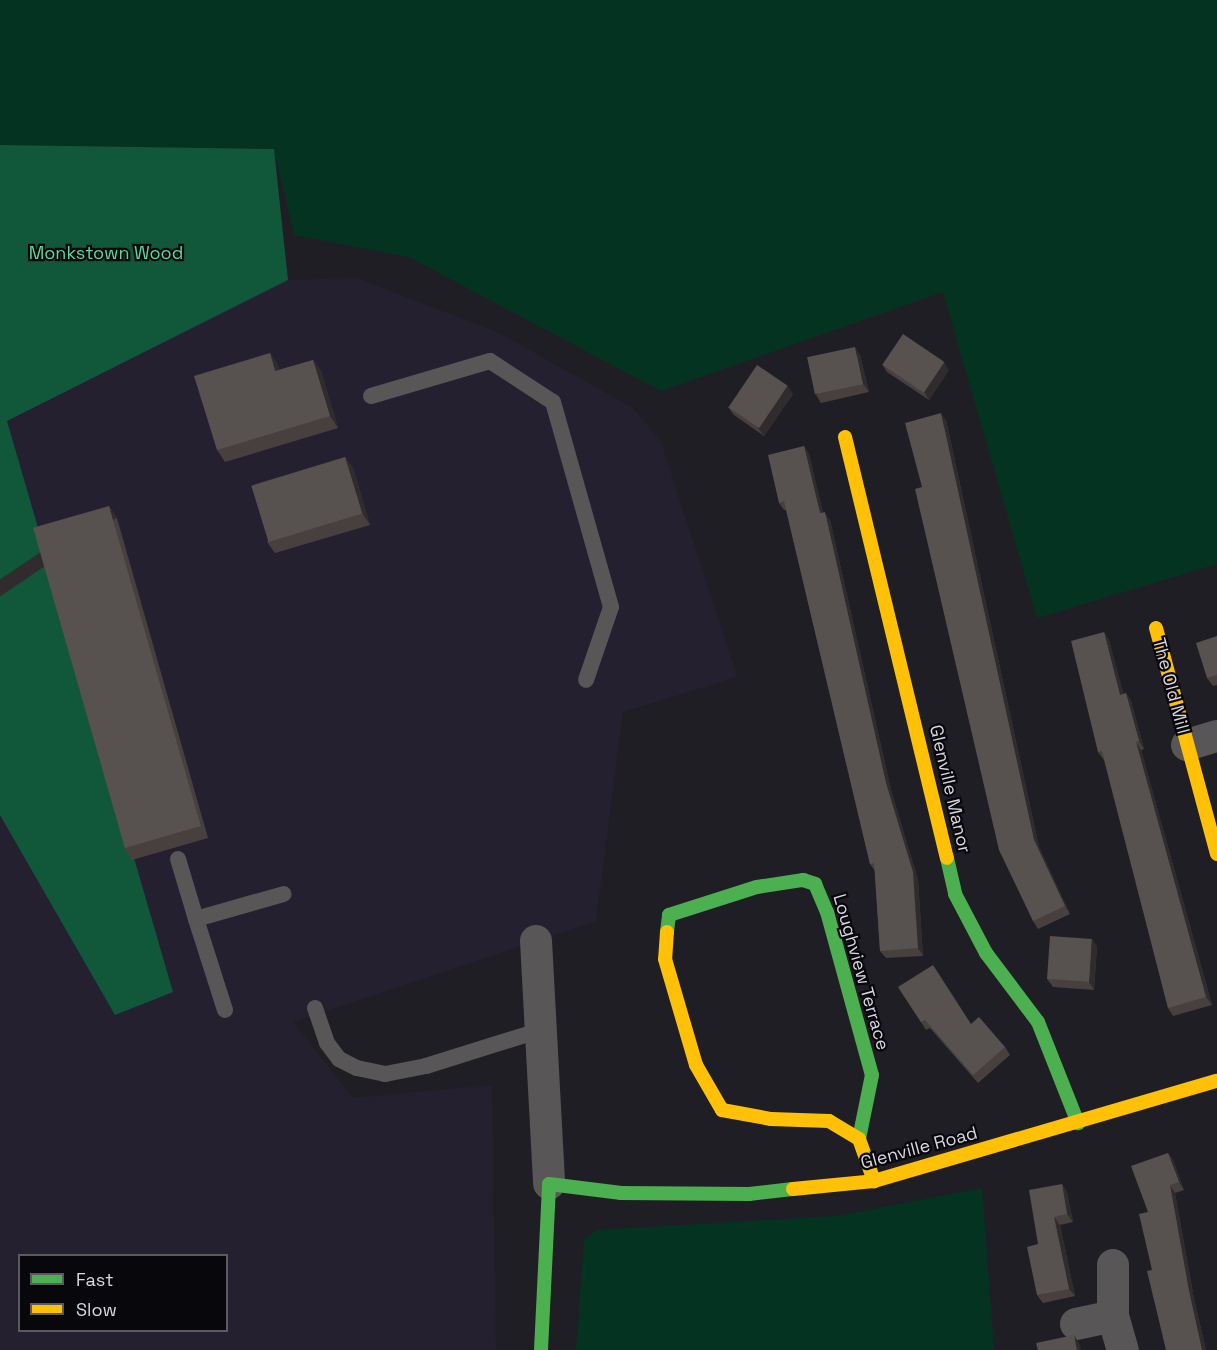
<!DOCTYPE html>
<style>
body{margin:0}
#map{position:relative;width:1217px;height:1350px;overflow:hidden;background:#1f1e24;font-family:"Space Grotesk",sans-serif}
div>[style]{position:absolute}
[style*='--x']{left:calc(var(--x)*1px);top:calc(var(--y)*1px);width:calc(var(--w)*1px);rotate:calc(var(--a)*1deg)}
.built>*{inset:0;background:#242030}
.green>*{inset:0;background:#043421}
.forest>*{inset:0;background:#11583b}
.lane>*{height:16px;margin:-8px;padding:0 8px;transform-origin:8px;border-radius:8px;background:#585656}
.street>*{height:32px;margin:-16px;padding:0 16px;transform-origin:16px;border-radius:16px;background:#585656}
.fast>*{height:14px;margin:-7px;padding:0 7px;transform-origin:7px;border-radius:7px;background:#4caf50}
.slow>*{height:14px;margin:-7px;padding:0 7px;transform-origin:7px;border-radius:7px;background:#ffc107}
.wall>*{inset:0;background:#47403f}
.shaded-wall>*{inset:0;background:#302c2d;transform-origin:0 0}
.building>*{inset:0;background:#575150;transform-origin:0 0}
span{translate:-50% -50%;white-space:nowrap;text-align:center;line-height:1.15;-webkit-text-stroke:4.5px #08070c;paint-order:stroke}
.park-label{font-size:18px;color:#58db9d}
.street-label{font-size:18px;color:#d9d7e0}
.legend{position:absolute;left:18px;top:1254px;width:210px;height:78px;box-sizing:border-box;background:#08070c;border:2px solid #5c5a61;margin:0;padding:8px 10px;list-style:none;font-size:18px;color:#d9d7e0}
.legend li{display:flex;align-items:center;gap:12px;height:30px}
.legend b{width:30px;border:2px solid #5c5a61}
</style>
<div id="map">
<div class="built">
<i style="clip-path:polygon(evenodd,357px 278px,499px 333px,633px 408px,661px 442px,737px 677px,623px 712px,596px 921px,293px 1022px,353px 1098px,492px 1085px,496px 1350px,0 1350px,0 805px,173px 992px,7px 421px,288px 280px,357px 278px,20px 1256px,226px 1256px,226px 1330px,20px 1330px,20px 1256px)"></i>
</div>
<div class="green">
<i style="clip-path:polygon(0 0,1217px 0,1217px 564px,1037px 618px,943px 292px,661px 391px,409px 257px,294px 235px,274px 149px,0 145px)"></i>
<i style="clip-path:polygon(982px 1188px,994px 1350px,576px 1350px,584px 1240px,597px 1230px,838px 1216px)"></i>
</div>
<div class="forest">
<i style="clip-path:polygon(0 145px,274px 149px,288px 280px,7px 421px,173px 992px,115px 1015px,0 815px)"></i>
</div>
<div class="lane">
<i style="--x:371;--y:396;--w:124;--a:-16.4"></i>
<i style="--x:490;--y:361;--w:75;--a:33.1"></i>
<i style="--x:553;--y:402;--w:213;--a:74.2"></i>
<i style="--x:611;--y:607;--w:77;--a:108.9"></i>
<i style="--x:178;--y:859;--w:63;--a:73.3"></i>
<i style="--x:315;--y:1008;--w:37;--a:71"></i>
<i style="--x:327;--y:1043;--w:20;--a:53"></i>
<i style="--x:339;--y:1059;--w:20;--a:27"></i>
<i style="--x:357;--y:1068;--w:29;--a:12"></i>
<i style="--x:385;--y:1074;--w:42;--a:-11"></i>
<i style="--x:426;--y:1066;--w:121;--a:-17.4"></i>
<i style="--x:225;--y:1010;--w:96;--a:-107.7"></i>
<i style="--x:196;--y:919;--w:91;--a:-15.9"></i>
</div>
<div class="street">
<i style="--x:1187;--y:745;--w:31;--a:-17"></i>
<i style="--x:536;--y:941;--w:243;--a:86.9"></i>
<i style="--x:1113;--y:1265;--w:51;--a:90"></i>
<i style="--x:1113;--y:1316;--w:35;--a:74"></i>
<i style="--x:1076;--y:1324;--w:38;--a:-12"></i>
</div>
<div class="fast">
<i style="--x:947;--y:858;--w:37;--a:77"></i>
<i style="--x:955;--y:894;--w:67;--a:62.3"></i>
<i style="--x:986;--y:953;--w:86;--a:53"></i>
<i style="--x:1038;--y:1022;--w:109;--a:68.4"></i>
<i style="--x:667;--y:932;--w:17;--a:-83"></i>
<i style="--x:669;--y:915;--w:92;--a:-17.7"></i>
<i style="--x:757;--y:887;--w:47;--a:-8.7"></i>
<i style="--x:803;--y:880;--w:13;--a:18"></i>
<i style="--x:815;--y:884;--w:30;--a:67"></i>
<i style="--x:827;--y:912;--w:169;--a:74.6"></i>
<i style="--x:872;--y:1075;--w:65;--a:101.5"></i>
<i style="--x:541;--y:1350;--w:166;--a:-87.2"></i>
<i style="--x:549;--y:1184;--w:73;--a:7.1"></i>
<i style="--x:621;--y:1193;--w:128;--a:0.4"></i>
<i style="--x:749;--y:1194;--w:44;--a:-6.5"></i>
</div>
<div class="slow">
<i style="--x:845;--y:437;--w:433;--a:76.4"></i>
<i style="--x:1156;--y:628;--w:234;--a:74.9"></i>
<i style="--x:667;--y:932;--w:27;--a:94"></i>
<i style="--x:665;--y:959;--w:110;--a:73.7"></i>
<i style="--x:696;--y:1065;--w:52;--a:60"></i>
<i style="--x:722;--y:1110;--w:50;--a:10.4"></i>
<i style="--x:771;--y:1119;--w:58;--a:2"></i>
<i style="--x:829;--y:1121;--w:35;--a:31"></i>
<i style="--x:859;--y:1139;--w:45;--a:70.3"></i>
<i style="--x:793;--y:1189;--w:81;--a:-5.6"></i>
<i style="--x:874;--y:1181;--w:357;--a:-16.3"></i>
</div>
<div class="wall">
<i style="clip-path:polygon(270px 353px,278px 365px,279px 370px,313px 360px,321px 371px,338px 428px,225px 462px,217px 450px)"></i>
<i style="clip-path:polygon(860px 355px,869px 392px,821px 403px,816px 395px)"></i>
<i style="clip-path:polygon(882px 364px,949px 370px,929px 400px,887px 372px)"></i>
<i style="clip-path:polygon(793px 394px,764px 436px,734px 415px,728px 407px)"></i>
<i style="clip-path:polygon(946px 420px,1039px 847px,1070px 914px,1038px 929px,1033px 921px,922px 487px)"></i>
<i style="clip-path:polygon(804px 446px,809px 454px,823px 513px,830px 520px,891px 790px,918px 880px,923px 956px,886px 958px,880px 951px,875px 871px,870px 864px,786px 510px,784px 510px,779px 503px)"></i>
<i style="clip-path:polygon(345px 457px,353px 468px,370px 525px,275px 553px,267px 542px)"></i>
<i style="clip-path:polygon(109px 506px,117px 518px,208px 838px,132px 860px,124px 848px)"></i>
<i style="clip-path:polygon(1104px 632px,1109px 640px,1123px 694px,1126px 693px,1131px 701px,1144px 749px,1141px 750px,1212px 1005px,1173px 1016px,1168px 1008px,1104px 760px,1098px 752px)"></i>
<i style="clip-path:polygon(1217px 636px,1217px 685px,1213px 686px,1207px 678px)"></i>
<i style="clip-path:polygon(1097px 946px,1094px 990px,1053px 987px,1047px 979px)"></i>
<i style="clip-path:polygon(898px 987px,971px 1024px,1005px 1047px,1010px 1055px,978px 1083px,930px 1028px,926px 1030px)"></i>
<i style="clip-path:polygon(1168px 1153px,1173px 1160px,1184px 1190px,1175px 1193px,1194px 1299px,1206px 1350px,1166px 1350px,1152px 1270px,1148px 1212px)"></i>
<i style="clip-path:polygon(1062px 1184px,1067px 1192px,1073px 1222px,1060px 1225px,1075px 1296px,1043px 1303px,1037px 1295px,1038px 1244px)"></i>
</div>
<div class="shaded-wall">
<i style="clip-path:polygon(855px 347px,860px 355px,869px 392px,863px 384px)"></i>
<i style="clip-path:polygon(270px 353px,278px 365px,283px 382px,275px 371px)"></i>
<i style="clip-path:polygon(313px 360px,321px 371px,338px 428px,330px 416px)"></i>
<i style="clip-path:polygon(944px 362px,949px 370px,929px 400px,924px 392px)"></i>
<i style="clip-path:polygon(788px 386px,793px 394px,764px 436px,758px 428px)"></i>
<i style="clip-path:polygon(941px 413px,946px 420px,1039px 847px,1070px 914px,1065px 906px,1034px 840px)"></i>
<i style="clip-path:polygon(804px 446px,809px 454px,825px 521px,820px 513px)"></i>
<i style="clip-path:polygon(345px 457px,353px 468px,370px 525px,362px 513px)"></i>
<i style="left:109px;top:506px;width:14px;height:333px;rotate:56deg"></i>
<i style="clip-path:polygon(825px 512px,830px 520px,891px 790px,918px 880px,923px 956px,918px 948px,886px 783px)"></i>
<i style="clip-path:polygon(1104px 632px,1109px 640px,1126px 702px,1120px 695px)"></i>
<i style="clip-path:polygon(1126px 693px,1131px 701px,1144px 749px,1139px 741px)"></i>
<i style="clip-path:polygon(1136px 742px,1141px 750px,1212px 1005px,1206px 997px)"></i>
<i style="clip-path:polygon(1092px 939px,1097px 946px,1094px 990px,1089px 982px)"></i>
<i style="clip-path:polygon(1168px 1153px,1173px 1160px,1184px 1190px,1179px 1182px)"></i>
<i style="clip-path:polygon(1062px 1184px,1067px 1192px,1073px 1222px,1067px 1214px)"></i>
<i style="clip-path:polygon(1170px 1185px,1175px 1193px,1194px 1299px,1206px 1350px,1202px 1350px,1189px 1291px)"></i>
<i style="clip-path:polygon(1054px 1217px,1060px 1225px,1075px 1296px,1069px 1289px)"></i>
<i style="clip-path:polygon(1074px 1335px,1079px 1343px,1081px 1350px,1077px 1350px)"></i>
</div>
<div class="building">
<i style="left:903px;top:334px;width:50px;height:37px;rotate:34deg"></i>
<i style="left:855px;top:347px;width:38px;height:49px;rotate:78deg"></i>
<i style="clip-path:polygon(270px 353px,275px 371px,313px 360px,330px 416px,217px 450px,194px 376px)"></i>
<i style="left:757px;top:365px;width:37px;height:51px;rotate:34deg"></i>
<i style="clip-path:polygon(941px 413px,1034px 840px,1065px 906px,1033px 921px,999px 850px,915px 489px,922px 487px,905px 423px)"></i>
<i style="clip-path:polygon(804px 446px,820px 513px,825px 512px,886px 783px,913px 872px,918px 948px,880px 951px,874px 863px,870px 864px,784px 501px,779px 503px,768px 455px)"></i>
<i style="left:345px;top:457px;width:59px;height:98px;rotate:73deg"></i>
<i style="left:109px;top:506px;width:333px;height:79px;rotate:74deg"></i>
<i style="clip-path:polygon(1104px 632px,1120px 695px,1126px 693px,1139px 741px,1136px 742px,1206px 997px,1168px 1008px,1102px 751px,1098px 752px,1071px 641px)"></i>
<i style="clip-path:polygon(1217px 636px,1217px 675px,1207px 678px,1196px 643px)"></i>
<i style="left:1050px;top:936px;width:42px;height:43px;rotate:4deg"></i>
<i style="clip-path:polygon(933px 965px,971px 1024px,979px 1017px,1005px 1047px,973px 1075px,925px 1020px,921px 1022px,898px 987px)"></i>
<i style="clip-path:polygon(1168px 1153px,1179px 1182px,1170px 1185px,1189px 1291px,1202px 1350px,1166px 1350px,1147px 1271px,1152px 1270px,1139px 1214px,1148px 1212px,1131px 1166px)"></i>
<i style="clip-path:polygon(1062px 1184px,1067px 1214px,1054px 1217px,1069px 1289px,1037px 1295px,1027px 1247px,1038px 1244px,1029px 1190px)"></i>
<i style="clip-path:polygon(1074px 1335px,1077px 1350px,1038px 1350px,1036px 1343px)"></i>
</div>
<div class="park-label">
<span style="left:106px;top:253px">Monkstown Wood</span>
</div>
<div class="street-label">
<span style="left:1171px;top:686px;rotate:75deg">The Old Mill</span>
<span style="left:950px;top:789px;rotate:77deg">Glenville Manor</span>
<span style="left:861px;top:972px;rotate:74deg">Loughview Terrace</span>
<span style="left:919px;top:1148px;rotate:-15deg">Glenville Road</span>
</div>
<ul class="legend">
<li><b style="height:8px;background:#4caf50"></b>Fast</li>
<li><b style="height:8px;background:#ffc107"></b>Slow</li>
</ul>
</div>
